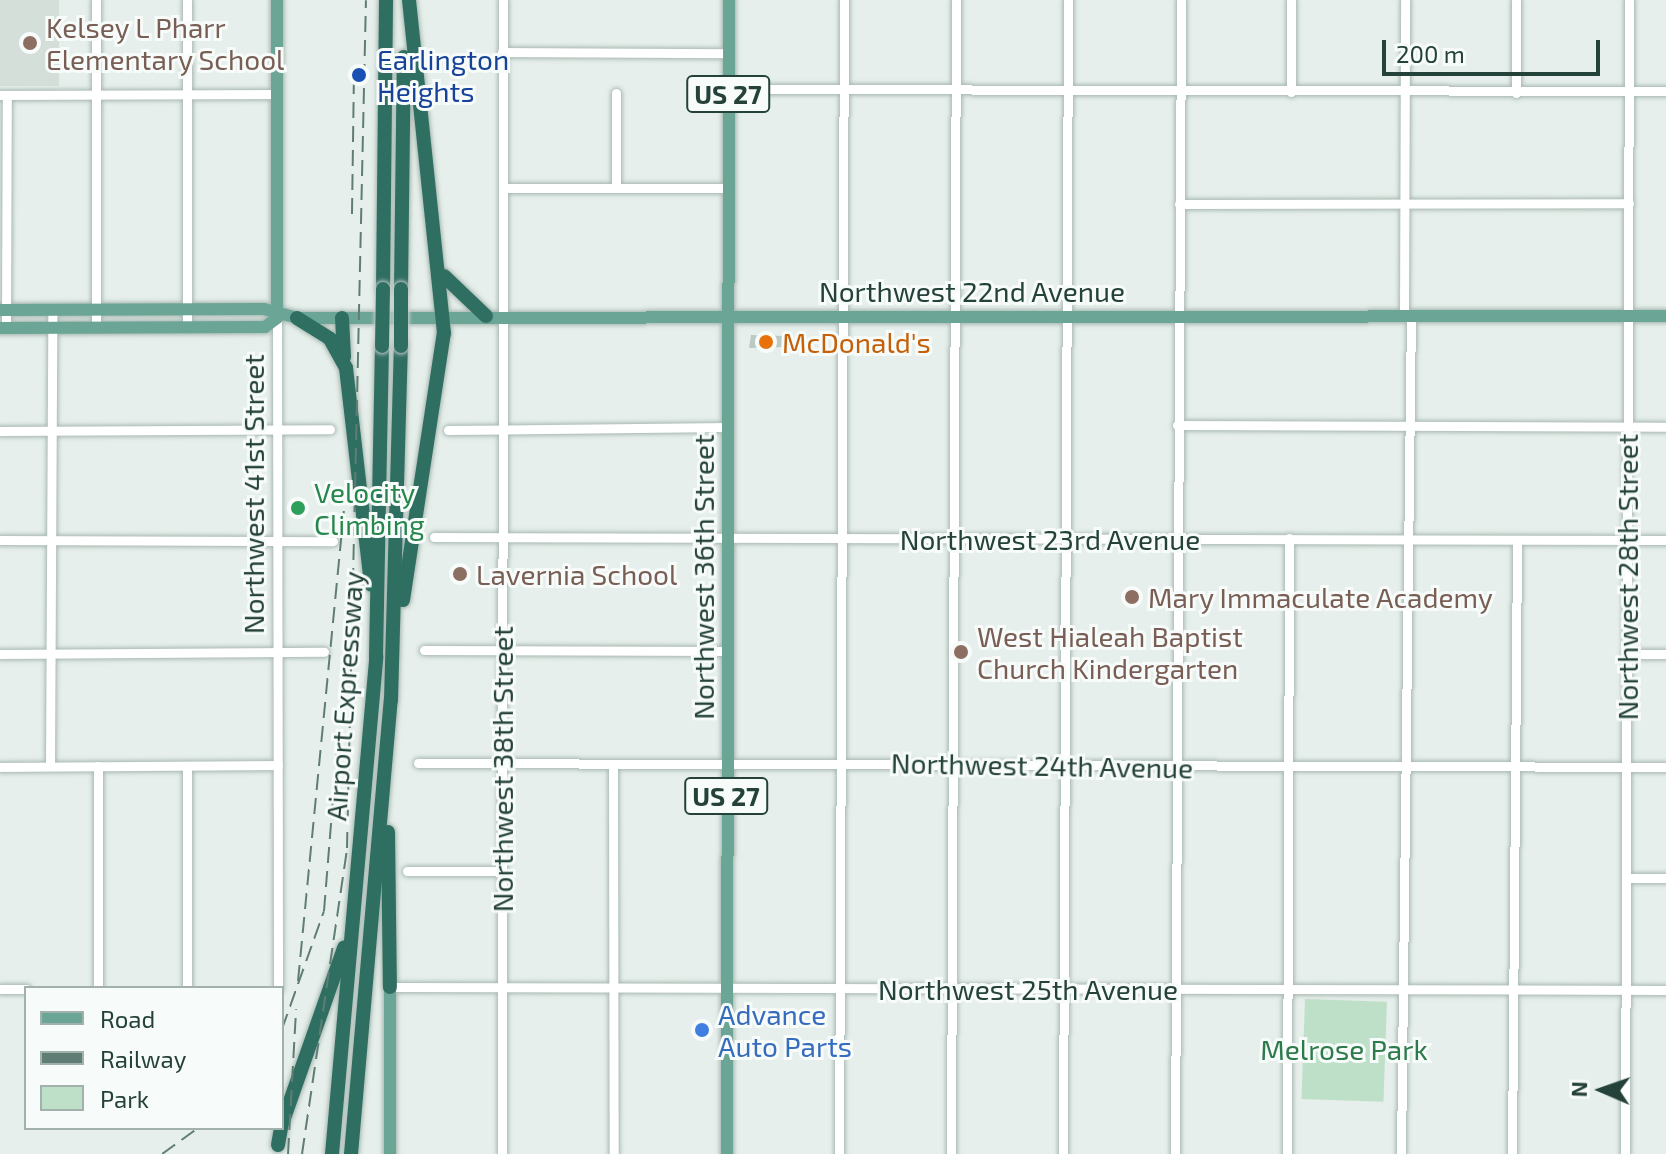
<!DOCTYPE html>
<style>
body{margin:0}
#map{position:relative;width:1666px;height:1154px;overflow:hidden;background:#e6efeb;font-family:"Exo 2",sans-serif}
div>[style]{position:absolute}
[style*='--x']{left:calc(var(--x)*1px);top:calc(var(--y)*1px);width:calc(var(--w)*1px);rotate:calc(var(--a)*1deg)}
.built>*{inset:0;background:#d4dfda;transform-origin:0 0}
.green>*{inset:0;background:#bfe0c8;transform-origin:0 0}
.building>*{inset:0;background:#bbcac4}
.roads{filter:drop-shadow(0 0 2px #a8b8b2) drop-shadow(0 0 2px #a8b8b2)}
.minor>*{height:9px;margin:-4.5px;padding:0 4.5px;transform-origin:4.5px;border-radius:4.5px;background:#fff}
.major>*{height:12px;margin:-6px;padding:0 6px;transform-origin:6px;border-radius:6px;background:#6aa596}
.highway>*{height:14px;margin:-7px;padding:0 7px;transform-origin:7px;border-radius:7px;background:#2f6f62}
.rail>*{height:2px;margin-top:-1px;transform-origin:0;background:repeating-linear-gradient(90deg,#5f7d75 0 16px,transparent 0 24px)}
.bridges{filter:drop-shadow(0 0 2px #c2cac8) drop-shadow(0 0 2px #c2cac8)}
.highway-bridge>*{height:14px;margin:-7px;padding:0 7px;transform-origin:7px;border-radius:7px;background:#2f6f62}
.dots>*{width:22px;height:22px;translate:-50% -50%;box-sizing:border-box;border:4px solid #f7fbf9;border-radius:50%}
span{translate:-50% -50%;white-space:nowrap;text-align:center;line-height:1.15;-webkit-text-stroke:6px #f7fbf9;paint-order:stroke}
.shield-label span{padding:2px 6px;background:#f7fbf9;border:2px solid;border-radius:6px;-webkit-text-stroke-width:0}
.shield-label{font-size:26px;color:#24423a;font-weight:700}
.education-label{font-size:28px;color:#785e54}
.left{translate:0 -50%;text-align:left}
.transit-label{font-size:28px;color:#164399}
.street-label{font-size:28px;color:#24423a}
.food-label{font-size:28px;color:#c56008}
.leisure-label{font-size:28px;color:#27864d}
.shop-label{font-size:28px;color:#366cbe}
.park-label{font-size:28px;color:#2d7a4b}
.legend{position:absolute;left:24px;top:986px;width:260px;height:144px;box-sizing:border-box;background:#f7fbf9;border:2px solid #a3b1ad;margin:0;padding:10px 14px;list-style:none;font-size:24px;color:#24423a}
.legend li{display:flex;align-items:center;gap:16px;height:40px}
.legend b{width:40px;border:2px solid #a3b1ad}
.north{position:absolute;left:1562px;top:1050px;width:80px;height:80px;-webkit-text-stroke:6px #f7fbf9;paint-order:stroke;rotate:272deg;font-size:22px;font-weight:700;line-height:32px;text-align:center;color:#24423a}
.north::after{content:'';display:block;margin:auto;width:28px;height:36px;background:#24423a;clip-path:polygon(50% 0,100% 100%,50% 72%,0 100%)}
.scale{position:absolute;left:1382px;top:40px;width:218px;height:36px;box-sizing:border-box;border:4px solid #24423a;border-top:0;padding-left:10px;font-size:24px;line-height:28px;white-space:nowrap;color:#24423a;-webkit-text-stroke:6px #f7fbf9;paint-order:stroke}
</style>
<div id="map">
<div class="built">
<i style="left:0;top:0;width:59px;height:86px"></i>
</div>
<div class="green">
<i style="left:1305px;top:999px;width:82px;height:100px;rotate:2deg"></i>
</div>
<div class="building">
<i style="clip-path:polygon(751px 335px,784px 336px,784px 347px,749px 348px)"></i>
</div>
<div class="roads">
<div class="minor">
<i style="--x:187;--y:0;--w:328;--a:90"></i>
<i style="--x:502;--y:52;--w:226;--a:0.3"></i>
<i style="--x:728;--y:89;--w:938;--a:0.12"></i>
<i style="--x:1291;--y:92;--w:92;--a:-90"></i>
<i style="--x:1516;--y:93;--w:93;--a:-90"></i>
<i style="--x:0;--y:95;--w:278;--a:-0.2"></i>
<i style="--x:505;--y:188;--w:222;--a:0"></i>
<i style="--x:616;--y:188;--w:95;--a:-90"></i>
<i style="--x:1179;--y:204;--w:450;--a:-0.1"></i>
<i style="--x:1404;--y:316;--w:316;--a:-89.8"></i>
<i style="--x:277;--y:318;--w:670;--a:89.91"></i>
<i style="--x:6;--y:328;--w:233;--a:-89.8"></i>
<i style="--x:96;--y:328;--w:328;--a:-90"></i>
<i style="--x:1177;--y:425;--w:489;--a:0.2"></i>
<i style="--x:448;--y:430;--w:280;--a:-0.6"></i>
<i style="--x:0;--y:431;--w:330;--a:-0.3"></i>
<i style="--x:434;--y:537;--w:1232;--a:0.14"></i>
<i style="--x:0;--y:540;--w:333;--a:0.2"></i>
<i style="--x:424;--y:650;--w:302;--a:0.2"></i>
<i style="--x:0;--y:654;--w:324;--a:-0.4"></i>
<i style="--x:1626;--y:654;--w:40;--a:0"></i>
<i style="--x:418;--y:763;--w:1248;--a:0.18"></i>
<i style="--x:613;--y:765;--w:389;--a:89.9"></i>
<i style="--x:50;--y:766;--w:456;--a:-89.7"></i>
<i style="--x:98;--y:766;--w:222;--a:90"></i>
<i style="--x:187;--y:766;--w:222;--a:90"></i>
<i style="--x:0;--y:767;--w:278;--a:-0.4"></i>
<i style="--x:407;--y:871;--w:95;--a:0"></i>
<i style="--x:1627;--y:878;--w:39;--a:0"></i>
<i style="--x:390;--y:987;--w:1276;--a:0.13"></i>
<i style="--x:0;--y:989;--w:26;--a:0"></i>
<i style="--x:502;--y:1154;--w:1154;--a:-89.95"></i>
<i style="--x:839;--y:1154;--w:1154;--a:-89.75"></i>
<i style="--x:951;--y:1154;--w:1154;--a:-89.75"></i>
<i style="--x:1063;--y:1154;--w:1154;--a:-89.75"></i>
<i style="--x:1175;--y:1154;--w:1154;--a:-89.7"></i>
<i style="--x:1287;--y:1154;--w:616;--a:-89.81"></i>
<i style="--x:1401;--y:1154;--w:838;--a:-89.32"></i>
<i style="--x:1512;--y:1154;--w:613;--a:-89.53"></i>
<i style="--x:1625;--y:1154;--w:1154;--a:-89.8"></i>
</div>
<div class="major">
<i style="--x:277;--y:0;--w:318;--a:90"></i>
<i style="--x:0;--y:310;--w:264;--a:-0.2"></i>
<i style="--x:264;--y:309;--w:34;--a:15"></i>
<i style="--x:297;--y:318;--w:1369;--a:-0.08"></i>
<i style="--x:0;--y:328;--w:265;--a:-0.2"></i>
<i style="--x:265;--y:327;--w:15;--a:-37"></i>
<i style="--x:390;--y:987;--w:167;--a:90"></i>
<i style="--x:727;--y:1154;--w:1154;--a:-89.9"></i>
</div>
<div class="highway">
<i style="--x:444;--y:276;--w:58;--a:43.6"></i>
<i style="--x:383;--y:289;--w:289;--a:-89.4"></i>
<i style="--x:401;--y:289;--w:232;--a:-89.3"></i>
<i style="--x:297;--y:318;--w:39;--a:32"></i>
<i style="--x:330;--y:339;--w:33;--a:61"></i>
<i style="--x:346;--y:368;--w:218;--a:83.4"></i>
<i style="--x:342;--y:318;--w:39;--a:87"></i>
<i style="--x:403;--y:600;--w:270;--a:-81.3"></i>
<i style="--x:444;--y:333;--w:335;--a:-96"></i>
<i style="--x:388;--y:832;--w:155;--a:89.3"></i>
<i style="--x:282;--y:1124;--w:187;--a:-70.6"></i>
<i style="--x:278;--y:1145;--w:17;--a:-80"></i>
<i style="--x:332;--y:1154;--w:499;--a:-84.9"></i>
<i style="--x:376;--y:657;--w:311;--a:-88.9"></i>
<i style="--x:351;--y:1154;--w:456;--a:-85"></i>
<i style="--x:391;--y:700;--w:354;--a:-88.4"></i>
</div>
</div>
<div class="rail">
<i style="--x:352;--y:214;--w:148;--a:-89.2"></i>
<i style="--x:298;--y:981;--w:504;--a:-84.43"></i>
<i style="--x:282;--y:1029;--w:125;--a:-70.4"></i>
<i style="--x:324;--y:911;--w:163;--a:-85.4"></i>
<i style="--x:162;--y:1154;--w:44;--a:-35.8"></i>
<i style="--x:288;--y:1154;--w:145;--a:-86.8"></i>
<i style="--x:302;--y:1154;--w:309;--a:-81.6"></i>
<i style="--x:347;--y:848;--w:848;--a:-88.72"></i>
</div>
<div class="bridges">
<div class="highway-bridge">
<i style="--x:382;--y:346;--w:57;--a:-89"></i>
<i style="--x:401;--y:346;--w:57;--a:-90"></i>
</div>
</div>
<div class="dots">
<i style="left:30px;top:43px;background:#8d6e63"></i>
<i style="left:359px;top:75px;background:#1a4fb4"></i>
<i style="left:766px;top:342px;background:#e8710a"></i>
<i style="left:298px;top:508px;background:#2e9e5b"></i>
<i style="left:460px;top:574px;background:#8d6e63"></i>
<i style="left:1132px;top:597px;background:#8d6e63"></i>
<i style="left:961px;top:652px;background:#8d6e63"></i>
<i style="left:702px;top:1030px;background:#3f7fe0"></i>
</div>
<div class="shield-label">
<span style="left:728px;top:94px">US 27</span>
<span style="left:726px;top:796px">US 27</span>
</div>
<div class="education-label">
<span class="left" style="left:46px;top:43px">Kelsey L Pharr<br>Elementary School</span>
<span class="left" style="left:476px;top:574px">Lavernia School</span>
<span class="left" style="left:1148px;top:597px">Mary Immaculate Academy</span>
<span class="left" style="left:977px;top:652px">West Hialeah Baptist<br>Church Kindergarten</span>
</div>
<div class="transit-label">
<span class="left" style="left:377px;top:75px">Earlington<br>Heights</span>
</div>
<div class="street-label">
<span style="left:972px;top:291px">Northwest 22nd Avenue</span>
<span style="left:253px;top:494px;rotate:-90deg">Northwest 41st Street</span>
<span style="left:1050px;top:539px">Northwest 23rd Avenue</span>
<span style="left:703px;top:577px;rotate:-90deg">Northwest 36th Street</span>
<span style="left:1627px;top:577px;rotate:-90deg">Northwest 28th Street</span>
<span style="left:344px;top:696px;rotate:-86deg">Airport Expressway</span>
<span style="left:1042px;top:765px;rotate:1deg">Northwest 24th Avenue</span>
<span style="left:502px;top:769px;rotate:-90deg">Northwest 38th Street</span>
<span style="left:1028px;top:989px">Northwest 25th Avenue</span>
</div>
<div class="food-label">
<span class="left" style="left:782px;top:342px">McDonald's</span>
</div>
<div class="leisure-label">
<span class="left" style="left:314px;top:508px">Velocity<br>Climbing</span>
</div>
<div class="shop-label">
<span class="left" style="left:718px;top:1030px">Advance<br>Auto Parts</span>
</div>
<div class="park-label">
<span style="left:1344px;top:1049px">Melrose Park</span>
</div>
<ul class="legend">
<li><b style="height:10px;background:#6aa596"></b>Road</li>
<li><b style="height:10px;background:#5f7d75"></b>Railway</li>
<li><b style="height:22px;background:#bfe0c8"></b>Park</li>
</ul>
<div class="north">N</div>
<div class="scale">200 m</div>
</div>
